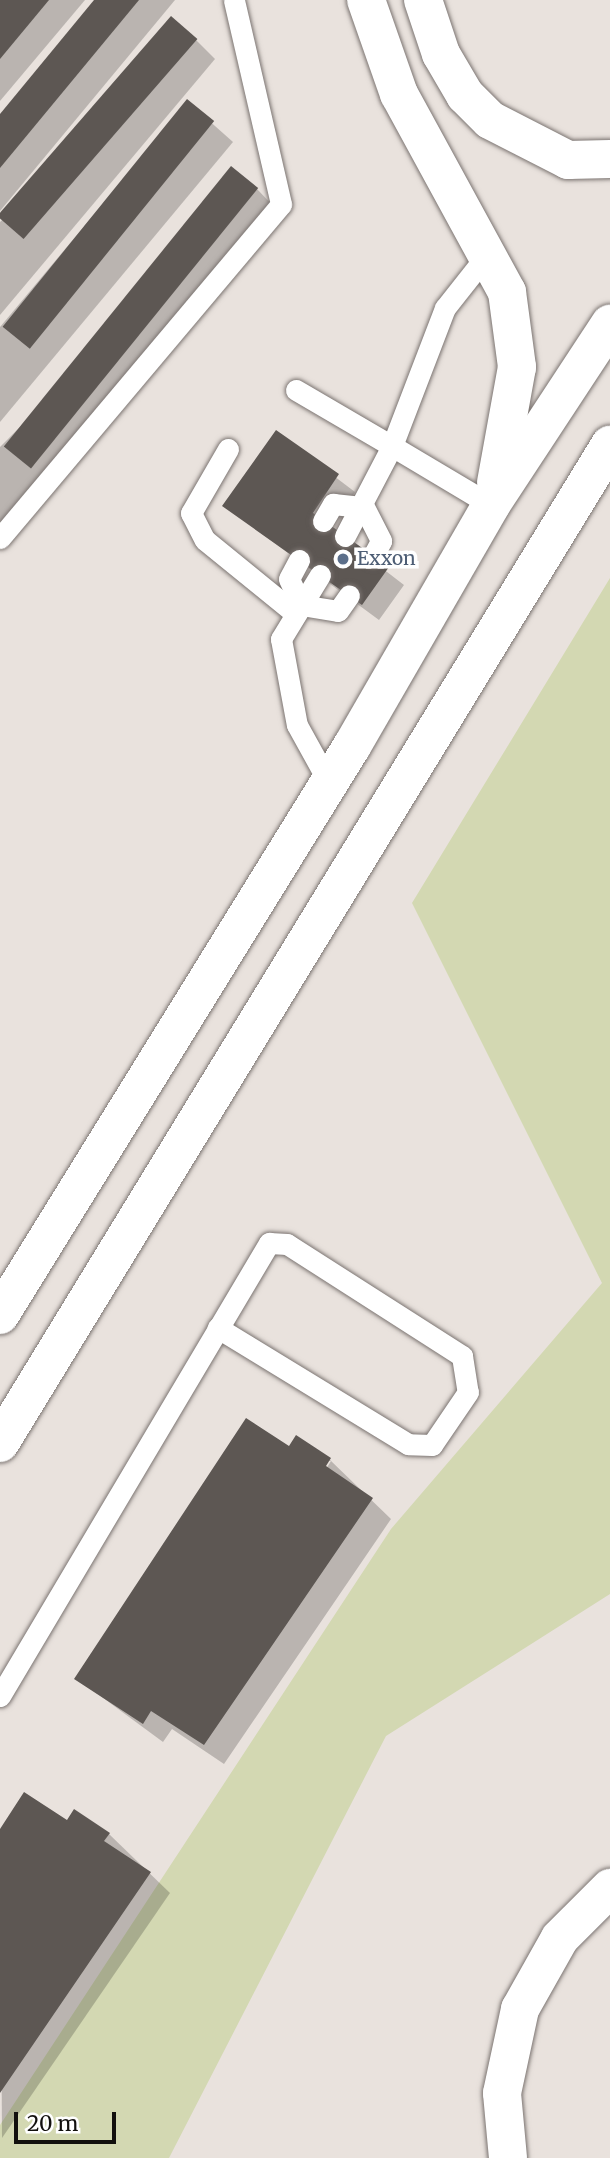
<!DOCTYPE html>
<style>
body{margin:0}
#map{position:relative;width:610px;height:2158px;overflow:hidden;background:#e9e2dd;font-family:Merriweather,serif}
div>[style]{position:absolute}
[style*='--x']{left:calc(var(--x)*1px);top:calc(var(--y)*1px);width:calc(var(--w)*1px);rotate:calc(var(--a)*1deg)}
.green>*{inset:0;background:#d3d8b2}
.shadow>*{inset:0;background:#0003}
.building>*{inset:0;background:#5d5753;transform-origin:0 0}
.roads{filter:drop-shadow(0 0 2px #7b7471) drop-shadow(0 0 2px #7b7471)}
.service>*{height:21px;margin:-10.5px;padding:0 10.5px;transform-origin:10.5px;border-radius:10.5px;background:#fff}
.minor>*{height:38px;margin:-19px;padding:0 19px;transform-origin:19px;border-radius:19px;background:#fff}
.trunk>*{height:38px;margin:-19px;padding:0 19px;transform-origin:19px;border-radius:19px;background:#fff}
.dots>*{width:19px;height:19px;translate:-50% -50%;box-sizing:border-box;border:4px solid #fff;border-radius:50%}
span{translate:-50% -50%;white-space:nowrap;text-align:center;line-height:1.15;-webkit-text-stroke:7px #fff;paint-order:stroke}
.service-label{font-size:19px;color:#4e5e75}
.left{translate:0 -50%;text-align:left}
.scale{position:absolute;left:14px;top:2112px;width:102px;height:32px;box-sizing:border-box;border:4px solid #12100e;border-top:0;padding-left:9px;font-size:21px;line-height:24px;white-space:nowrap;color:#12100e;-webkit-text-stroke:5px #fff;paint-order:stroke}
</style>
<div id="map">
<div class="green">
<i style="clip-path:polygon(610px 578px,610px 1594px,386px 1736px,169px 2158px,0 2158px,0 2125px,391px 1529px,602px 1283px,412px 903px)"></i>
</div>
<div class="shadow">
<i style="clip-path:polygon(0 0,85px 0,0 101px)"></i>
<i style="clip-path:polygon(97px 0,175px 0,0 211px,0 117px)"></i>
<i style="clip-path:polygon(196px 40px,215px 59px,0 315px,0 222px)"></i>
<i style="clip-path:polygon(188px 102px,233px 142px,0 422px,0 327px)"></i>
<i style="clip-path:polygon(257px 189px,276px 209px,0 541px,0 447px)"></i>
<i style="clip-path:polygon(276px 432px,355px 492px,330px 528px,404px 585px,379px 620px,224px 506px)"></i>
<i style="clip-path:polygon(evenodd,289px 1448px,330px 1460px,391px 1519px,224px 1764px,172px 1729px,163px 1742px,76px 1678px,289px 1448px,327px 1461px,331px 1461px,323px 1474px,327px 1461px)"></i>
<i style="clip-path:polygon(67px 1823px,109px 1834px,170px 1893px,2px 2138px,0 1832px)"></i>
</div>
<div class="building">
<i style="clip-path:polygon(0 0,49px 0,0 59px)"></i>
<i style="clip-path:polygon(94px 0,139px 0,0 168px,0 114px)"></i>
<i style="left:171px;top:16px;width:35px;height:265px;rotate:41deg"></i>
<i style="left:187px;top:99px;width:35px;height:293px;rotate:39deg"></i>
<i style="left:231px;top:166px;width:35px;height:361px;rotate:39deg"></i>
<i style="clip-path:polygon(276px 430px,339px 474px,313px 513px,389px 567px,362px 605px,222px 506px)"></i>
<i style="clip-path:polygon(246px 1418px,289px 1446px,296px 1435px,331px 1458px,326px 1466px,373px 1498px,204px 1745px,151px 1711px,143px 1724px,74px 1679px)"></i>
<i style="clip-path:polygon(24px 1792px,67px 1820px,74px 1809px,110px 1833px,104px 1841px,151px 1872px,0 2093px,0 1829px)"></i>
</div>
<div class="roads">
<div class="service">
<i style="--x:296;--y:390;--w:111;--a:30.3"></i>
<i style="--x:392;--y:446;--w:148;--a:-69"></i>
<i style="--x:445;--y:308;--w:73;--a:-51.7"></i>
<i style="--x:228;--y:449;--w:74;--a:120"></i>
<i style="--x:191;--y:513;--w:30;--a:63"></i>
<i style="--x:205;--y:540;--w:117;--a:39.1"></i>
<i style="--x:323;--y:521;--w:20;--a:-60"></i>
<i style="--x:333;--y:504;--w:31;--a:6"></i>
<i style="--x:364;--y:507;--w:38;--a:63"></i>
<i style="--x:381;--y:541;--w:17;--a:118"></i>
<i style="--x:345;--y:536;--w:102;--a:-62.4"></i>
<i style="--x:392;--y:446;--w:115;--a:30.8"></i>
<i style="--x:0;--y:538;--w:436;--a:-49.9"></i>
<i style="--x:281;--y:204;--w:209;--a:-103"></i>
<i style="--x:299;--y:560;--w:21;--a:118"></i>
<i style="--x:289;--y:579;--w:29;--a:65"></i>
<i style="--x:301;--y:605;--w:37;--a:9"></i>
<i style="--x:338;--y:611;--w:19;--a:-55"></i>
<i style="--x:320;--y:575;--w:75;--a:121.4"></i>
<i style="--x:281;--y:639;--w:87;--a:79.5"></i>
<i style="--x:297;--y:725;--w:66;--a:61.1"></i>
<i style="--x:0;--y:1696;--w:527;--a:-59.3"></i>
<i style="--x:269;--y:1243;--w:18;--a:3"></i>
<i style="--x:287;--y:1244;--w:208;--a:32.6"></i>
<i style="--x:462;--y:1356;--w:36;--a:81"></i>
<i style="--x:468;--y:1392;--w:64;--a:124.2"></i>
<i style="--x:432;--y:1445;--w:24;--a:-178"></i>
<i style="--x:408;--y:1444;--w:223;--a:-148.6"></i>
</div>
<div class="minor">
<i style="--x:508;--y:2158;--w:65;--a:-95.3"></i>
<i style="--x:502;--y:2093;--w:86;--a:-77.9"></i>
<i style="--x:520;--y:2009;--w:81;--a:-60.6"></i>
<i style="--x:560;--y:1938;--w:71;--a:-45"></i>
</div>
<div class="trunk">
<i style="--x:366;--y:0;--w:100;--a:70.7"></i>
<i style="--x:399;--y:94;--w:226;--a:61.4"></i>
<i style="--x:507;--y:292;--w:76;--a:82.4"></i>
<i style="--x:517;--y:367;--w:117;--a:100.3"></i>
<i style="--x:423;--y:0;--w:57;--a:71.6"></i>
<i style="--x:441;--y:54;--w:48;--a:59.7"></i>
<i style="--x:465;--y:95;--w:35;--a:45"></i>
<i style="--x:490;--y:120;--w:88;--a:27.1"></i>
<i style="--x:568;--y:160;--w:42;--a:-1.4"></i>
<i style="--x:0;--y:1315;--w:669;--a:-58.26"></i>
<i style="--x:352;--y:746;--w:278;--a:-60"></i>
<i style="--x:491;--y:505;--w:217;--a:-56.7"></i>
<i style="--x:0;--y:1443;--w:1170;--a:-58.57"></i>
</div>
</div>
<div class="dots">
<i style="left:343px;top:559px;background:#5c6f8a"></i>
</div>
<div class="service-label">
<span class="left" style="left:357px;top:559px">Exxon</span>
</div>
<div class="scale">20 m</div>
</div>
